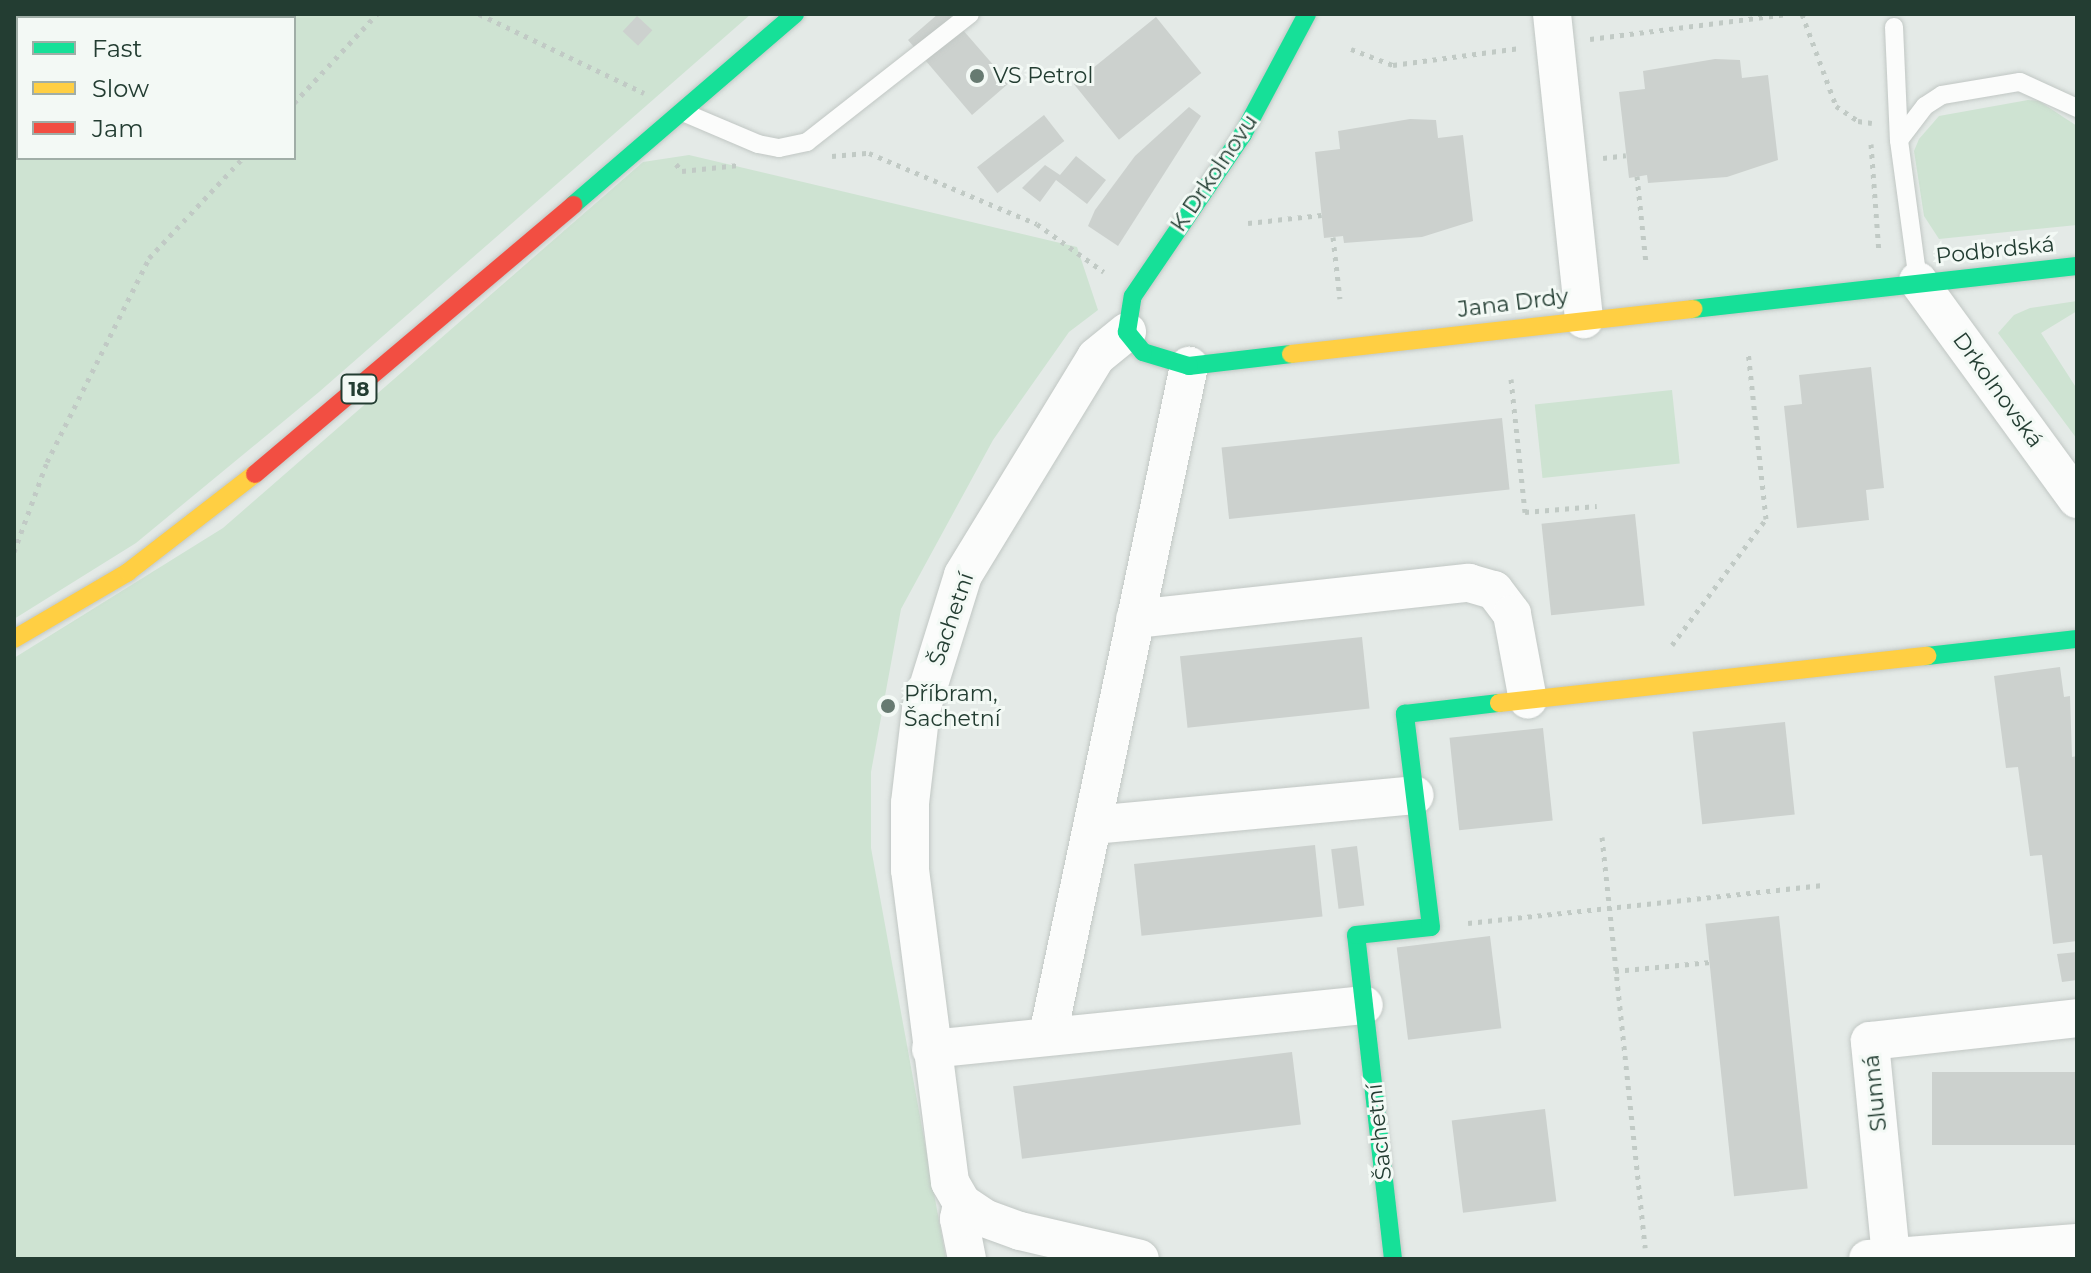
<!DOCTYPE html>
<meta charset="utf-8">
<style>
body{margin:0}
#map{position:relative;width:2091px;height:1273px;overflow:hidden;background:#e4eae7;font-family:Montserrat,sans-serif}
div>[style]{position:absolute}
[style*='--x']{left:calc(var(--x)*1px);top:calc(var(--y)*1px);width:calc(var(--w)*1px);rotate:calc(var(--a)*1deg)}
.green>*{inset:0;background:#cee3d2;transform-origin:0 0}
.building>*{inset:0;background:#ccd1ce;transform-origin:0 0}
.path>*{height:5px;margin-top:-2.5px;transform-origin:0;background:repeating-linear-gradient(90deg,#c1cac5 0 4px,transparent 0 10px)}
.roads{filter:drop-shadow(0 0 2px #c1c7c4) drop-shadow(0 0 2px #c1c7c4)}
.lane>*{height:18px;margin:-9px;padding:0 9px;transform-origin:9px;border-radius:9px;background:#fbfcfb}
.street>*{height:38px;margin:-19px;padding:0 19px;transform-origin:19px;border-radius:19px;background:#fbfcfb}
.fast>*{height:18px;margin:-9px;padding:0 9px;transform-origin:9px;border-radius:9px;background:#16e098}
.slow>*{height:18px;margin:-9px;padding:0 9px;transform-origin:9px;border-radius:9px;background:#ffcf43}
.jam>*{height:18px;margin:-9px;padding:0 9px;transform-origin:9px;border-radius:9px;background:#f24e42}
.dots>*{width:22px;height:22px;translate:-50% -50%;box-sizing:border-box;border:4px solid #f3f9f5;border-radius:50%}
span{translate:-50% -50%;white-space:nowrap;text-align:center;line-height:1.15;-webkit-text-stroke:6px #f3f9f5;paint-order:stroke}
.shield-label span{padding:2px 6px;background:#f3f9f5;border:2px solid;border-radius:6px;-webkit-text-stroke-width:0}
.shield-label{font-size:20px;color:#233d32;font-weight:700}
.poi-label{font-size:22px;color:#233d32}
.left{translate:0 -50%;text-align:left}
.street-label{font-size:22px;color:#233d32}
.frame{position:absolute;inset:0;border:16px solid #233d32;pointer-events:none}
.legend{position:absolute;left:16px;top:16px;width:280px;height:144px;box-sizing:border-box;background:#f3f9f5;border:2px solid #a0aea7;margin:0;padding:10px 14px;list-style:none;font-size:24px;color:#233d32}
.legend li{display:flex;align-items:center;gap:16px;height:40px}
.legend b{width:40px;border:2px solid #a0aea7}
</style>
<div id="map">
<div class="green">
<i style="clip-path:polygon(evenodd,14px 14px,751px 14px,319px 392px,136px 543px,14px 619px,14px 14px,18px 18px,294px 18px,294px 158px,18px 158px,18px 18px)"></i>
<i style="clip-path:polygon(2028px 100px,2039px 101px,2077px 126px,2077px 225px,1939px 239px,1924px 216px,1914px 151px,1919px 139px,1939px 116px)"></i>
<i style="clip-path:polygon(689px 155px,1077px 247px,1098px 310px,1069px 332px,993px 440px,901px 609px,871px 772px,871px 848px,946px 1259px,14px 1259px,14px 658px,223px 528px,643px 162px)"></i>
<i style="clip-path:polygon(2077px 301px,2077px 311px,2041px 333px,2077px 389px,2077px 439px,1998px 333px,2014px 315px,2030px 308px)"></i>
<i style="left:1672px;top:390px;width:74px;height:138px;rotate:84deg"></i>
</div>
<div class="building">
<i style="clip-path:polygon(938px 14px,949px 14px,1009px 83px,972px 115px,908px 40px)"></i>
<i style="left:637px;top:16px;width:21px;height:21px;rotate:43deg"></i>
<i style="left:1156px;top:17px;width:72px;height:106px;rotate:51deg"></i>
<i style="clip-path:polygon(1715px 59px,1740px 60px,1742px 78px,1768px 75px,1778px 160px,1727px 177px,1648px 183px,1647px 175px,1629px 178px,1619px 92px,1645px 89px,1643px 71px)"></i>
<i style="clip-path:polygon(1189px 107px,1201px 116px,1118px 246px,1088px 226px,1095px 210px,1135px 156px)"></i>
<i style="left:1044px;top:115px;width:33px;height:85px;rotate:52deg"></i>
<i style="clip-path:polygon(1410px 119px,1436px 120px,1438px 138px,1463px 135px,1473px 221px,1422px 237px,1344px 243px,1343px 236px,1324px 238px,1315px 152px,1340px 149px,1338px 131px)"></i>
<i style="clip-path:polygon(1076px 156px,1106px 180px,1087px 204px,1056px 180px,1040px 202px,1022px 188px,1045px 165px,1060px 175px)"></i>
<i style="clip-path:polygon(1871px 367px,1884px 488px,1866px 490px,1869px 520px,1797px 528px,1784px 406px,1802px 404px,1799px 375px)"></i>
<i style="left:1502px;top:418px;width:72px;height:282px;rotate:84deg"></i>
<i style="left:1635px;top:514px;width:92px;height:94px;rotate:84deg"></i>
<i style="left:1362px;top:637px;width:72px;height:183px;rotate:84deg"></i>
<i style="clip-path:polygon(2060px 667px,2064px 697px,2070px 696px,2072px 757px,2077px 756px,2077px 941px,2053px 944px,2042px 855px,2030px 856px,2018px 767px,2006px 768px,1994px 676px)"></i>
<i style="left:1785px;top:722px;width:93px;height:93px;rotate:84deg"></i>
<i style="left:1543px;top:728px;width:93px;height:94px;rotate:84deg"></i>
<i style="left:1315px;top:845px;width:72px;height:182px;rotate:84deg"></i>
<i style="left:1357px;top:846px;width:60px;height:26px;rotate:83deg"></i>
<i style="left:1779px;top:916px;width:274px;height:74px;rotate:84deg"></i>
<i style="left:1490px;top:936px;width:93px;height:94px;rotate:83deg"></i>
<i style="clip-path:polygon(2077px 952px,2077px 980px,2062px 982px,2057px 954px)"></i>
<i style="left:1292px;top:1052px;width:73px;height:281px;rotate:83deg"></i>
<i style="left:2077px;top:1072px;width:73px;height:145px;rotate:90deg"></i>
<i style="left:1545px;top:1109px;width:93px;height:94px;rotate:83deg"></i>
</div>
<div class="path">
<i style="--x:479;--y:14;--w:183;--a:25.6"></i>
<i style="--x:1802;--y:14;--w:98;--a:69.7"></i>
<i style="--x:1836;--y:106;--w:27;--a:34"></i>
<i style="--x:1858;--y:121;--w:14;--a:8"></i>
<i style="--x:1590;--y:39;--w:199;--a:-7.2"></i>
<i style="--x:1351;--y:49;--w:45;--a:20.9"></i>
<i style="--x:1393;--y:65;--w:128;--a:-7.6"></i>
<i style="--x:294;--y:103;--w:122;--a:-47"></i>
<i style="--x:1871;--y:144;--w:109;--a:85.8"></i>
<i style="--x:832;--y:156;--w:37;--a:-5"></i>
<i style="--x:869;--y:153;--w:182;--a:22.9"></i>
<i style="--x:1037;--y:224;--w:82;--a:35.6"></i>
<i style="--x:1603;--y:158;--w:23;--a:-7"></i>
<i style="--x:676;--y:164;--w:9;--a:49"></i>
<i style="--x:682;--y:171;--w:57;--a:-6"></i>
<i style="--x:1637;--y:176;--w:87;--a:84.1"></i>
<i style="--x:1248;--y:223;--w:74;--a:-6.2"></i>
<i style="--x:1333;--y:237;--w:62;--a:83.6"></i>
<i style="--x:1511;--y:379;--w:134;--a:84"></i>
<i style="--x:1525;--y:512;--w:72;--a:-4.8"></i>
<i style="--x:14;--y:552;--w:96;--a:-69.9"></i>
<i style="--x:47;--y:462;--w:228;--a:-63.4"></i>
<i style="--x:149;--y:258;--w:137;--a:-46.8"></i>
<i style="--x:1672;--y:645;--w:157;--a:-53.3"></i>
<i style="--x:1766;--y:519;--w:169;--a:-96.1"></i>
<i style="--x:1602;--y:837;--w:413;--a:84"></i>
<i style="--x:1468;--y:923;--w:359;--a:-6.1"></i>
<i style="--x:1615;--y:971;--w:96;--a:-5.4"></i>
</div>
<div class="roads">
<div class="lane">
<i style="--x:1894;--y:27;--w:113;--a:87.5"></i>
<i style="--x:685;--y:113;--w:79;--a:23"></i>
<i style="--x:758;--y:144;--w:21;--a:11"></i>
<i style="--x:779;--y:148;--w:29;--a:-12"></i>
<i style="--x:807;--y:142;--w:207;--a:-38.1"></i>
<i style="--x:1918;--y:281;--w:142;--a:-97.7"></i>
<i style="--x:1899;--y:140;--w:43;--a:-52.6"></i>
<i style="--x:1925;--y:106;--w:20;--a:-33"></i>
<i style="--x:1942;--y:95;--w:79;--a:-9.5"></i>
<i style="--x:2020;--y:82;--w:63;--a:24.5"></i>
</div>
<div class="street">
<i style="--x:1552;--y:14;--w:307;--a:84"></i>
<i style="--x:1918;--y:281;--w:270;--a:53.9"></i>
<i style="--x:1135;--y:619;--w:336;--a:-6.2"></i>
<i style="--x:1469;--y:583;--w:26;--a:16"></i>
<i style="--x:1494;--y:590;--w:30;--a:53"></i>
<i style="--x:1512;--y:614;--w:87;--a:79.5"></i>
<i style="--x:1093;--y:825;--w:323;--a:-5.3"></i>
<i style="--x:1048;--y:1035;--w:684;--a:-78.1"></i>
<i style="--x:931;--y:1049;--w:435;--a:-5.8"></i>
<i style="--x:962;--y:1203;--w:27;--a:34"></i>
<i style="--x:984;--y:1218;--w:38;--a:20"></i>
<i style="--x:1020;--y:1231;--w:123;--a:13.1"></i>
<i style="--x:1891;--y:1257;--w:217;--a:-95.6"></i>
<i style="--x:1870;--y:1041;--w:208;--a:-6.3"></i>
<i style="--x:967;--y:1259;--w:41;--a:-101.3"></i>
<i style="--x:959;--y:1219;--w:16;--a:-79"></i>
<i style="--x:962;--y:1203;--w:24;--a:-120"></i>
<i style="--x:950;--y:1182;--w:315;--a:-97.3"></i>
<i style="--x:910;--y:870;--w:67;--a:-90"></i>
<i style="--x:910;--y:803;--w:94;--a:-83.3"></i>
<i style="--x:921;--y:710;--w:141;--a:-72.7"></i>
<i style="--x:963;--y:575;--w:255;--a:-58.6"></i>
<i style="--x:1096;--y:357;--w:40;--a:-39"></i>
<i style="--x:1868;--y:1259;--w:210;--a:-4.4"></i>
</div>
<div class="fast">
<i style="--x:573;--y:205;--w:293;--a:-40.7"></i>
<i style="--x:1693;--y:309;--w:386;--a:-6.4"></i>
<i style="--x:1291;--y:354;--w:103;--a:173.3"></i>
<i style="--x:1189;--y:366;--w:48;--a:-163.1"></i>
<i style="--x:1143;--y:352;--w:26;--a:-129"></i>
<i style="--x:1127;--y:332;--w:36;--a:-81"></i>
<i style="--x:1133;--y:296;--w:196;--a:-55.8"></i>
<i style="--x:1243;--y:134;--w:136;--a:-61.9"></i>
<i style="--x:1927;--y:656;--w:151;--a:-6.5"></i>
<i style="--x:1393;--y:1259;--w:326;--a:-96.5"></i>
<i style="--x:1356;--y:935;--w:75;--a:-6.1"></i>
<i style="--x:1431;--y:927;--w:215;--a:-97"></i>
<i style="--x:1405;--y:714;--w:95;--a:-6.7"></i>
</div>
<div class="slow">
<i style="--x:1291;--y:354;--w:405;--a:-6.4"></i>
<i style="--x:14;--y:639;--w:132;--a:-30.4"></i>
<i style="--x:128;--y:572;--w:160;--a:-37.7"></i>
<i style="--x:1499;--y:703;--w:431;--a:-6.3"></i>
</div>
<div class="jam">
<i style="--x:255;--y:474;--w:417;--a:-40.2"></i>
</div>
</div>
<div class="dots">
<i style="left:977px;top:76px;background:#677a71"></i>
<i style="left:888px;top:706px;background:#677a71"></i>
</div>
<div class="shield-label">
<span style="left:359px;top:389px">18</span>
</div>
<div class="poi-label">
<span class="left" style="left:993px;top:76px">VS Petrol</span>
<span class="left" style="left:904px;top:706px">Příbram,<br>Šachetní</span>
</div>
<div class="street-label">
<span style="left:1214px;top:173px;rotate:-56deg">K Drkolnovu</span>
<span style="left:1995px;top:250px;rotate:-6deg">Podbrdská</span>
<span style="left:1513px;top:303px;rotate:-7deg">Jana Drdy</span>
<span style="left:1998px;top:390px;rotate:54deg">Drkolnovská</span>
<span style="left:951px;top:619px;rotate:-71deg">Šachetní</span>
<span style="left:1875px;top:1093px;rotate:-96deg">Slunná</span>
<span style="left:1379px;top:1132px;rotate:-96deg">Šachetní</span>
</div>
<div class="frame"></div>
<ul class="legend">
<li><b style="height:10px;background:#16e098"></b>Fast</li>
<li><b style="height:10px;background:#ffcf43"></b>Slow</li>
<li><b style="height:10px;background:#f24e42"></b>Jam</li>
</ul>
</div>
